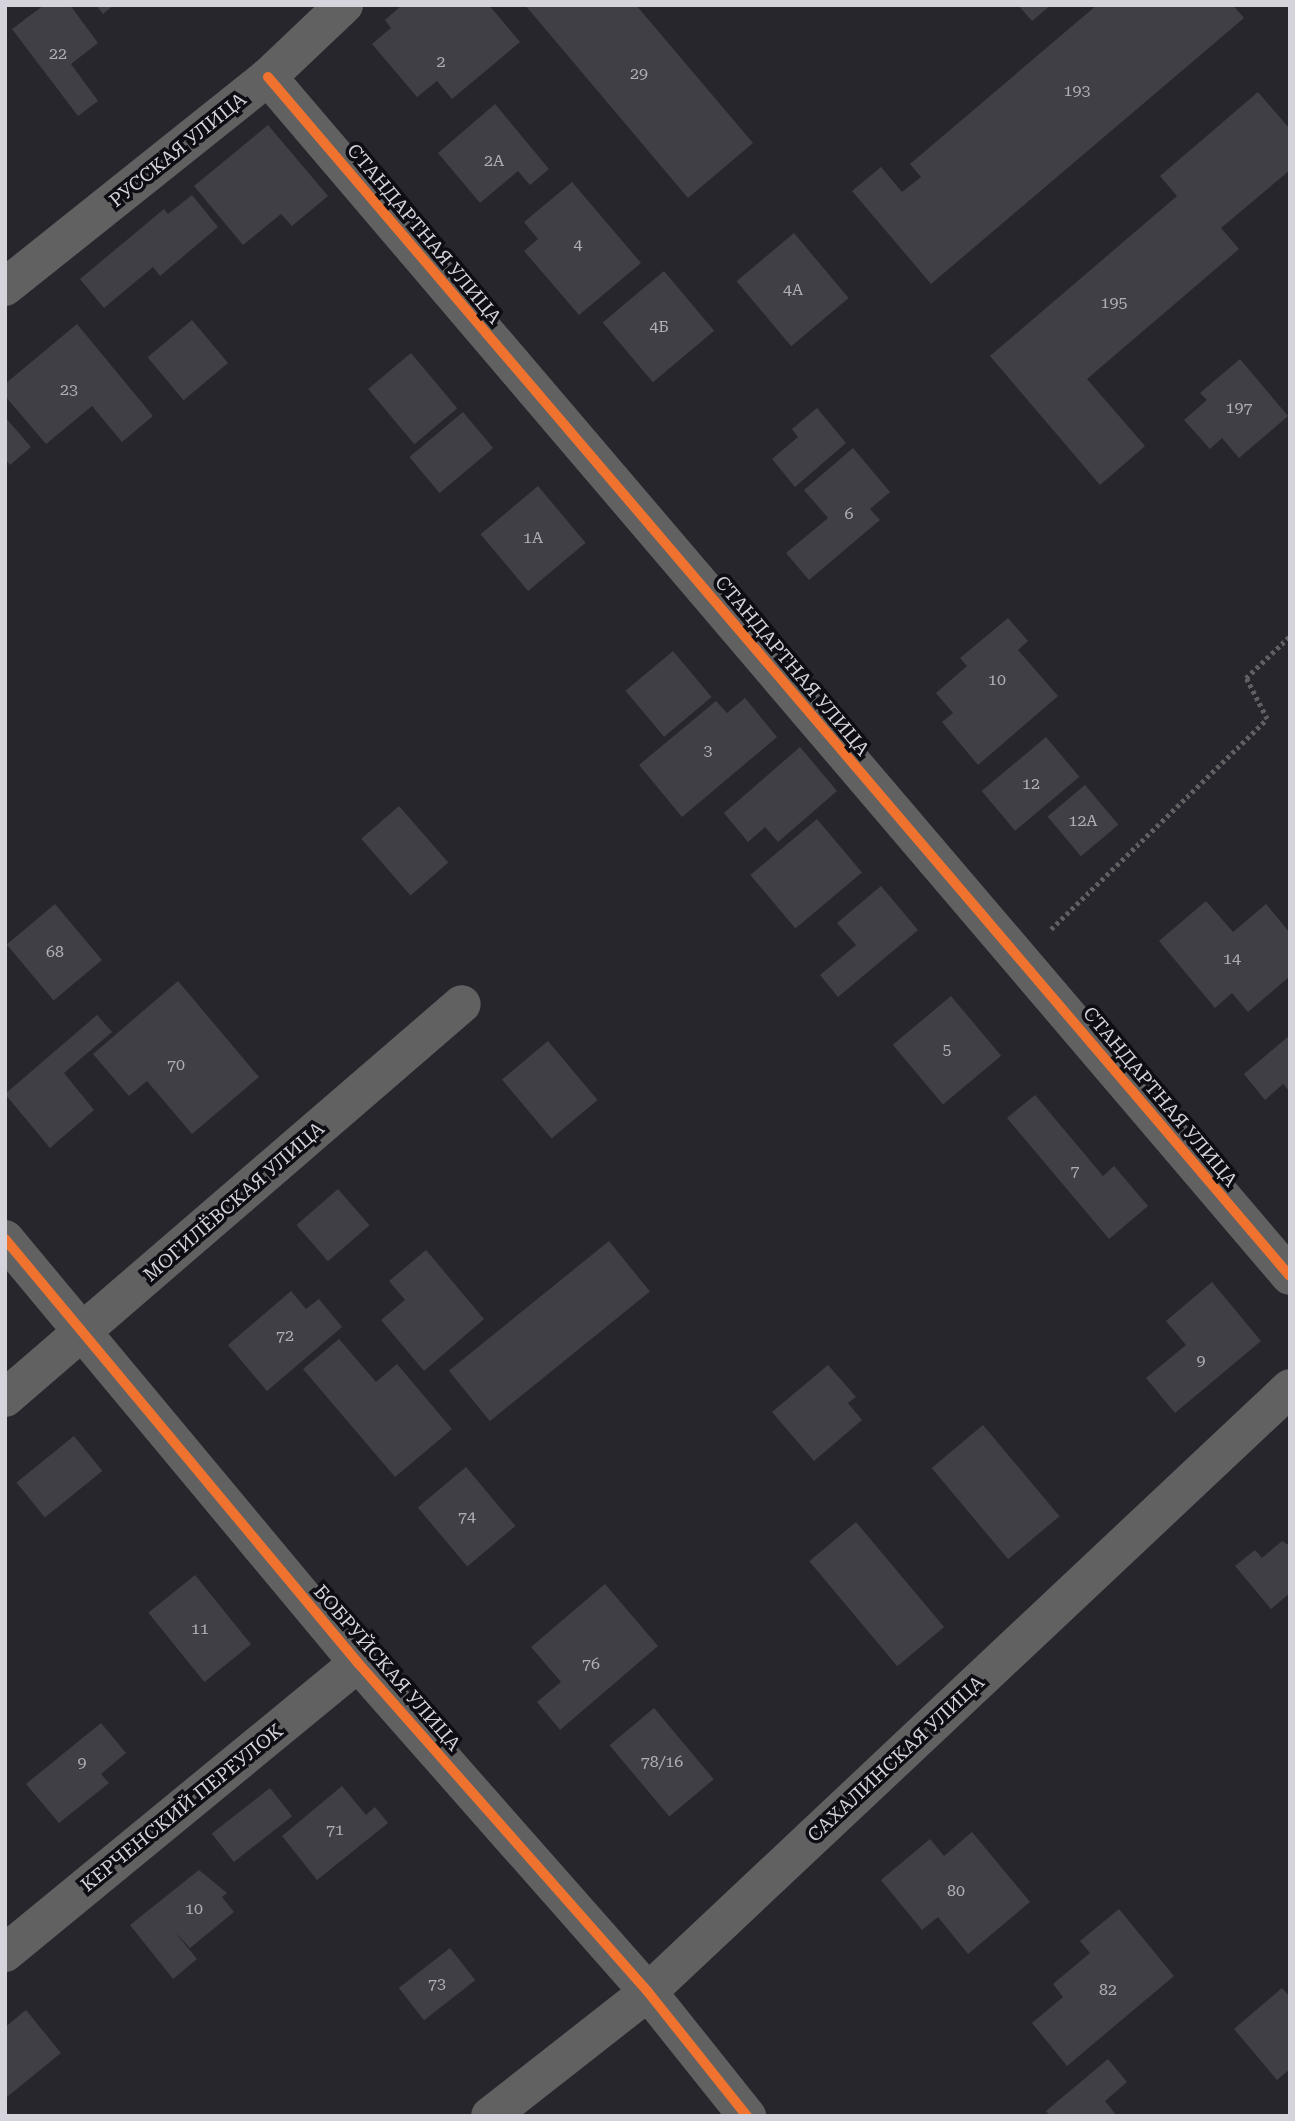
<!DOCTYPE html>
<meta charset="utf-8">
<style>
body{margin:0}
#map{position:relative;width:1295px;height:2121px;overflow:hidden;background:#27262d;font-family:"Roboto Serif",serif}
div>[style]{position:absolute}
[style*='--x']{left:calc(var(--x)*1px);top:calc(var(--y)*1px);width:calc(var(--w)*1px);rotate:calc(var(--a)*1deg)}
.building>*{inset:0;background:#403f46;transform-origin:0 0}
.path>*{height:4.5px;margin-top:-2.25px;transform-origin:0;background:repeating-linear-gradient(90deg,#605f61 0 3.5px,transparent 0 7px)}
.minor>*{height:38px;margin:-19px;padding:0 19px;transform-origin:19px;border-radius:19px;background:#626161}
.cycleway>*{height:10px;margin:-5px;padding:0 5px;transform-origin:5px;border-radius:5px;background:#ef722f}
span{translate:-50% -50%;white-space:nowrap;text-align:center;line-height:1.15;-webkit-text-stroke:7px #0e0d13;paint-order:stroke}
.number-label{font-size:16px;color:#b0afb7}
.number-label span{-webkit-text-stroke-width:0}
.street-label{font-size:19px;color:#d5d4dd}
.frame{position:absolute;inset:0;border:7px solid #d5d4dd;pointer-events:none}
</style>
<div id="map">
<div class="building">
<i style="clip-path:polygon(44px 5px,70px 5px,98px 43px,71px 64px,98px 101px,78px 116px,12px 29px)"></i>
<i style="clip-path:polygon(96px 5px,114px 5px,103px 14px)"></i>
<i style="clip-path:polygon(402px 5px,489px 5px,520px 42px,452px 99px,437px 81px,417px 97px,372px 44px,391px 28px,385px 20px)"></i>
<i style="clip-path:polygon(525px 5px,636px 5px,753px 143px,688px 198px)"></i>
<i style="clip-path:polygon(1018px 5px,1051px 5px,1032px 21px)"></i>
<i style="clip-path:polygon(1097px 5px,1233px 5px,1244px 18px,931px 284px,852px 191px,881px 167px,902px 192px,921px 177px,910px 164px)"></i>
<i style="clip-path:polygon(1258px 92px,1290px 129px,1290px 170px,1221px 228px,1239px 249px,1087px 379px,1145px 446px,1100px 485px,990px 356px,1177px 196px,1160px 176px)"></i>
<i style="clip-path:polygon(495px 104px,549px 169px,530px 185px,518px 171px,480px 203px,438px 153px)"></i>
<i style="clip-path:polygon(268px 125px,328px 196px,292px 226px,281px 214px,243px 245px,194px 186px)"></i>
<i style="clip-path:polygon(572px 182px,641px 263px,579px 315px,524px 251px,538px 239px,524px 222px)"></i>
<i style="clip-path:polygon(192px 195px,218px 227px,160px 276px,153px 267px,104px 308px,80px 279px,164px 209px,168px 214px)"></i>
<i style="left:794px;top:233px;width:85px;height:75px;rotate:50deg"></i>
<i style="left:664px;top:271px;width:78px;height:80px;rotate:50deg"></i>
<i style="left:192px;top:320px;width:56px;height:58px;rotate:50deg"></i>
<i style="clip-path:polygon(77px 324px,153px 416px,122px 442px,92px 406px,46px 444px,5px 396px,5px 384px)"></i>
<i style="left:411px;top:353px;width:72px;height:56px;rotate:50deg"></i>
<i style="clip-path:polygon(1240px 359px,1288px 416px,1239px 458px,1222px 438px,1210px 449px,1184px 420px,1207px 400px,1200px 393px)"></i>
<i style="clip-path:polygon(817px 408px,846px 443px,795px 487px,772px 459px,798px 437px,792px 429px)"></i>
<i style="left:463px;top:412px;width:47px;height:70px;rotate:50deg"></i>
<i style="clip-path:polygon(5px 417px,31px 447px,10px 465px,5px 459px)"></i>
<i style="clip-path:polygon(853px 448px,890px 492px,870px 509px,880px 520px,809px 580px,786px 553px,828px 518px,804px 490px)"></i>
<i style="left:538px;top:486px;width:74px;height:75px;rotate:50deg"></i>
<i style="clip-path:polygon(1008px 618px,1028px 641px,1018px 650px,1058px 696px,978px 765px,942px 722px,953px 713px,936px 693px,967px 666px,960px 658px)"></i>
<i style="left:673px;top:651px;width:60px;height:62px;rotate:50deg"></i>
<i style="clip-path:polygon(745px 698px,777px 737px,682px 817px,639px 765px,716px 701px,727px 713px)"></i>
<i style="left:1046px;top:737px;width:52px;height:84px;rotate:50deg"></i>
<i style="clip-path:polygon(800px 747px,837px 791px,778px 842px,765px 827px,748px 842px,724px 813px)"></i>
<i style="left:1085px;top:785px;width:52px;height:49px;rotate:50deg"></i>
<i style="left:399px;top:806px;width:75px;height:50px;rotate:49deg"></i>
<i style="left:817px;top:819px;width:70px;height:87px;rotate:50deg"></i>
<i style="clip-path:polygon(881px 886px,918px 930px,838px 997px,820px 975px,856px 945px,837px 923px)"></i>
<i style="clip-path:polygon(1206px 901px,1233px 932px,1266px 904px,1290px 933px,1290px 976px,1248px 1012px,1232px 993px,1215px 1008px,1159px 941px)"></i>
<i style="left:55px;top:904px;width:73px;height:63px;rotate:50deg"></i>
<i style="clip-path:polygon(178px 981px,259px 1077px,192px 1134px,147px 1081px,129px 1096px,93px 1054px)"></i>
<i style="left:951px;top:996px;width:78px;height:76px;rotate:50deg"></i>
<i style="clip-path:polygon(97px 1015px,112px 1032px,64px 1073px,94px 1110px,50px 1148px,5px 1094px)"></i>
<i style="clip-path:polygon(1290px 1035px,1290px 1092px,1283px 1084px,1265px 1100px,1244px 1074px)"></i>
<i style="left:548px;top:1041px;width:77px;height:60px;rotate:50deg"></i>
<i style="clip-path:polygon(1035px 1095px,1103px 1176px,1114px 1166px,1148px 1206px,1109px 1239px,1007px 1118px)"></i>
<i style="left:338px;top:1189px;width:48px;height:55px;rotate:49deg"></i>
<i style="left:609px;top:1241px;width:65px;height:206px;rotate:51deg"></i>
<i style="clip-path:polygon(426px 1250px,484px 1319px,424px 1371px,381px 1320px,405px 1300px,389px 1281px)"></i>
<i style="clip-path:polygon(1212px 1282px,1261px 1341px,1175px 1413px,1146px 1378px,1186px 1345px,1166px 1321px)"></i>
<i style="clip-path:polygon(291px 1291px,306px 1309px,319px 1299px,342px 1327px,267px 1391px,228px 1345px)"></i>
<i style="clip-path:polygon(339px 1339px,376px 1382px,397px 1364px,452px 1429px,395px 1477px,303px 1369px)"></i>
<i style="clip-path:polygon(828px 1365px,856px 1397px,848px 1403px,862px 1420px,814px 1461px,772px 1412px)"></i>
<i style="left:983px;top:1425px;width:119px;height:67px;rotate:50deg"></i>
<i style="left:74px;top:1436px;width:45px;height:74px;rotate:51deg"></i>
<i style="left:466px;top:1467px;width:77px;height:63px;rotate:50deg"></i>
<i style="left:856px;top:1522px;width:137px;height:61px;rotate:50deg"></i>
<i style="clip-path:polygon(1282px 1541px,1290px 1546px,1290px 1593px,1271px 1609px,1235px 1566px,1255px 1550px,1262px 1558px)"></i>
<i style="left:195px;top:1575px;width:89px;height:60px;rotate:51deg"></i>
<i style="clip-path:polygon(605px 1584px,658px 1646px,560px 1730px,537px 1702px,561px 1682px,531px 1647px)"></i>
<i style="left:654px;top:1708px;width:93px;height:58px;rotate:50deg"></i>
<i style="clip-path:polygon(101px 1723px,126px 1753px,101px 1774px,109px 1783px,59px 1823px,26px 1784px)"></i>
<i style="clip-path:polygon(342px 1786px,366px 1815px,375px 1807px,388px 1823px,317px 1880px,282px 1836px)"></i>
<i style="left:270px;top:1788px;width:36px;height:74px;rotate:52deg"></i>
<i style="clip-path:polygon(972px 1832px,1030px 1902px,968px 1954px,938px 1917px,922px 1930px,881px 1880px,930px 1839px,944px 1856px)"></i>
<i style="clip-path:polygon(199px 1870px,227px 1893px,222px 1897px,234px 1912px,190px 1948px,174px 1931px,197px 1959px,173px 1979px,130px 1925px)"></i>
<i style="clip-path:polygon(1119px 1909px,1174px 1976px,1067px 2066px,1032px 2023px,1063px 1997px,1053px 1984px,1090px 1953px,1080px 1941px)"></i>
<i style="left:450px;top:1948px;width:41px;height:65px;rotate:52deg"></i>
<i style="clip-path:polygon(1282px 1988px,1290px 1997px,1290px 2069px,1277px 2080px,1234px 2029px)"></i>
<i style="clip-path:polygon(26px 2010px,61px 2053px,7px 2097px,5px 2027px)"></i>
<i style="clip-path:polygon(1108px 2059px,1127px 2082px,1105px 2101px,1117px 2116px,1050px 2116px,1046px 2111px)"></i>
</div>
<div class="path">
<i style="--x:1051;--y:929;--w:301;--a:-44.2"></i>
<i style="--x:1267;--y:719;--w:46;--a:-117.1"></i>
<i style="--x:1246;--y:678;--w:61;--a:-43.7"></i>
</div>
<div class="minor">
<i style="--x:268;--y:77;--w:1575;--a:49.56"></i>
<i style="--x:5;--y:287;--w:337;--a:-38.6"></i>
<i style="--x:268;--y:77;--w:105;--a:-43.5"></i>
<i style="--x:5;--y:1239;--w:552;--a:50.22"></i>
<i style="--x:358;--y:1663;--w:439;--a:48.6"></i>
<i style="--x:648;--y:1992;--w:159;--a:51.4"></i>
<i style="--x:5;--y:1398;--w:603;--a:-40.77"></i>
<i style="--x:5;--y:1953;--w:457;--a:-39.4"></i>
<i style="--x:490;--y:2116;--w:201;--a:-38.1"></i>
<i style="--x:648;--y:1992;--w:881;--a:-43.25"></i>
</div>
<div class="cycleway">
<i style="--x:268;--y:77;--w:1575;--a:49.56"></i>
<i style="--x:5;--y:1239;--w:552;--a:50.22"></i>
<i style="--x:358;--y:1663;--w:439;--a:48.6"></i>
<i style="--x:648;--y:1992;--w:159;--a:51.4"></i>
</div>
<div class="number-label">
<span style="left:58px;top:54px">22</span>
<span style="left:441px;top:62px">2</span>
<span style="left:639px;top:74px">29</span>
<span style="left:1077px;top:91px">193</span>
<span style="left:494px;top:161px">2А</span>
<span style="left:578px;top:245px">4</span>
<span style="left:793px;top:290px">4А</span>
<span style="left:1114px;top:303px">195</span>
<span style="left:659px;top:327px">4Б</span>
<span style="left:69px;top:390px">23</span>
<span style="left:1239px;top:408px">197</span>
<span style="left:849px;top:514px">6</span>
<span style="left:533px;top:538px">1А</span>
<span style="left:997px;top:680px">10</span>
<span style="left:708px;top:751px">3</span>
<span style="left:1031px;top:784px">12</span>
<span style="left:1083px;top:821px">12А</span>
<span style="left:55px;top:952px">68</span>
<span style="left:1232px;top:959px">14</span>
<span style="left:947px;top:1050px">5</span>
<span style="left:176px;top:1065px">70</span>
<span style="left:1075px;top:1171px">7</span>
<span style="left:285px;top:1336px">72</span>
<span style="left:1201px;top:1361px">9</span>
<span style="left:467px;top:1517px">74</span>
<span style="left:200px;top:1629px">11</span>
<span style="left:591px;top:1664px">76</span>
<span style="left:662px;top:1762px">78/16</span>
<span style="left:82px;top:1763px">9</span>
<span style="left:335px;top:1830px">71</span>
<span style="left:956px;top:1891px">80</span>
<span style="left:194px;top:1909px">10</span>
<span style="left:437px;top:1984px">73</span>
<span style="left:1108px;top:1990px">82</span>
</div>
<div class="street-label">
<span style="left:178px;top:150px;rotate:-39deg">РУССКАЯ УЛИЦА</span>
<span style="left:424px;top:234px;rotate:50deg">СТАНДАРТНАЯ УЛИЦА</span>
<span style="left:792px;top:666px;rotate:50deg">СТАНДАРТНАЯ УЛИЦА</span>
<span style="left:1160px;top:1097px;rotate:50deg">СТАНДАРТНАЯ УЛИЦА</span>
<span style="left:234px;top:1202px;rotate:-41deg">МОГИЛЁВСКАЯ УЛИЦА</span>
<span style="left:387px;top:1668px;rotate:49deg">БОБРУЙСКАЯ УЛИЦА</span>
<span style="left:896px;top:1759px;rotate:-43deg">САХАЛИНСКАЯ УЛИЦА</span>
<span style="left:182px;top:1808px;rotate:-39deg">КЕРЧЕНСКИЙ ПЕРЕУЛОК</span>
</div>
<div class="frame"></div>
</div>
